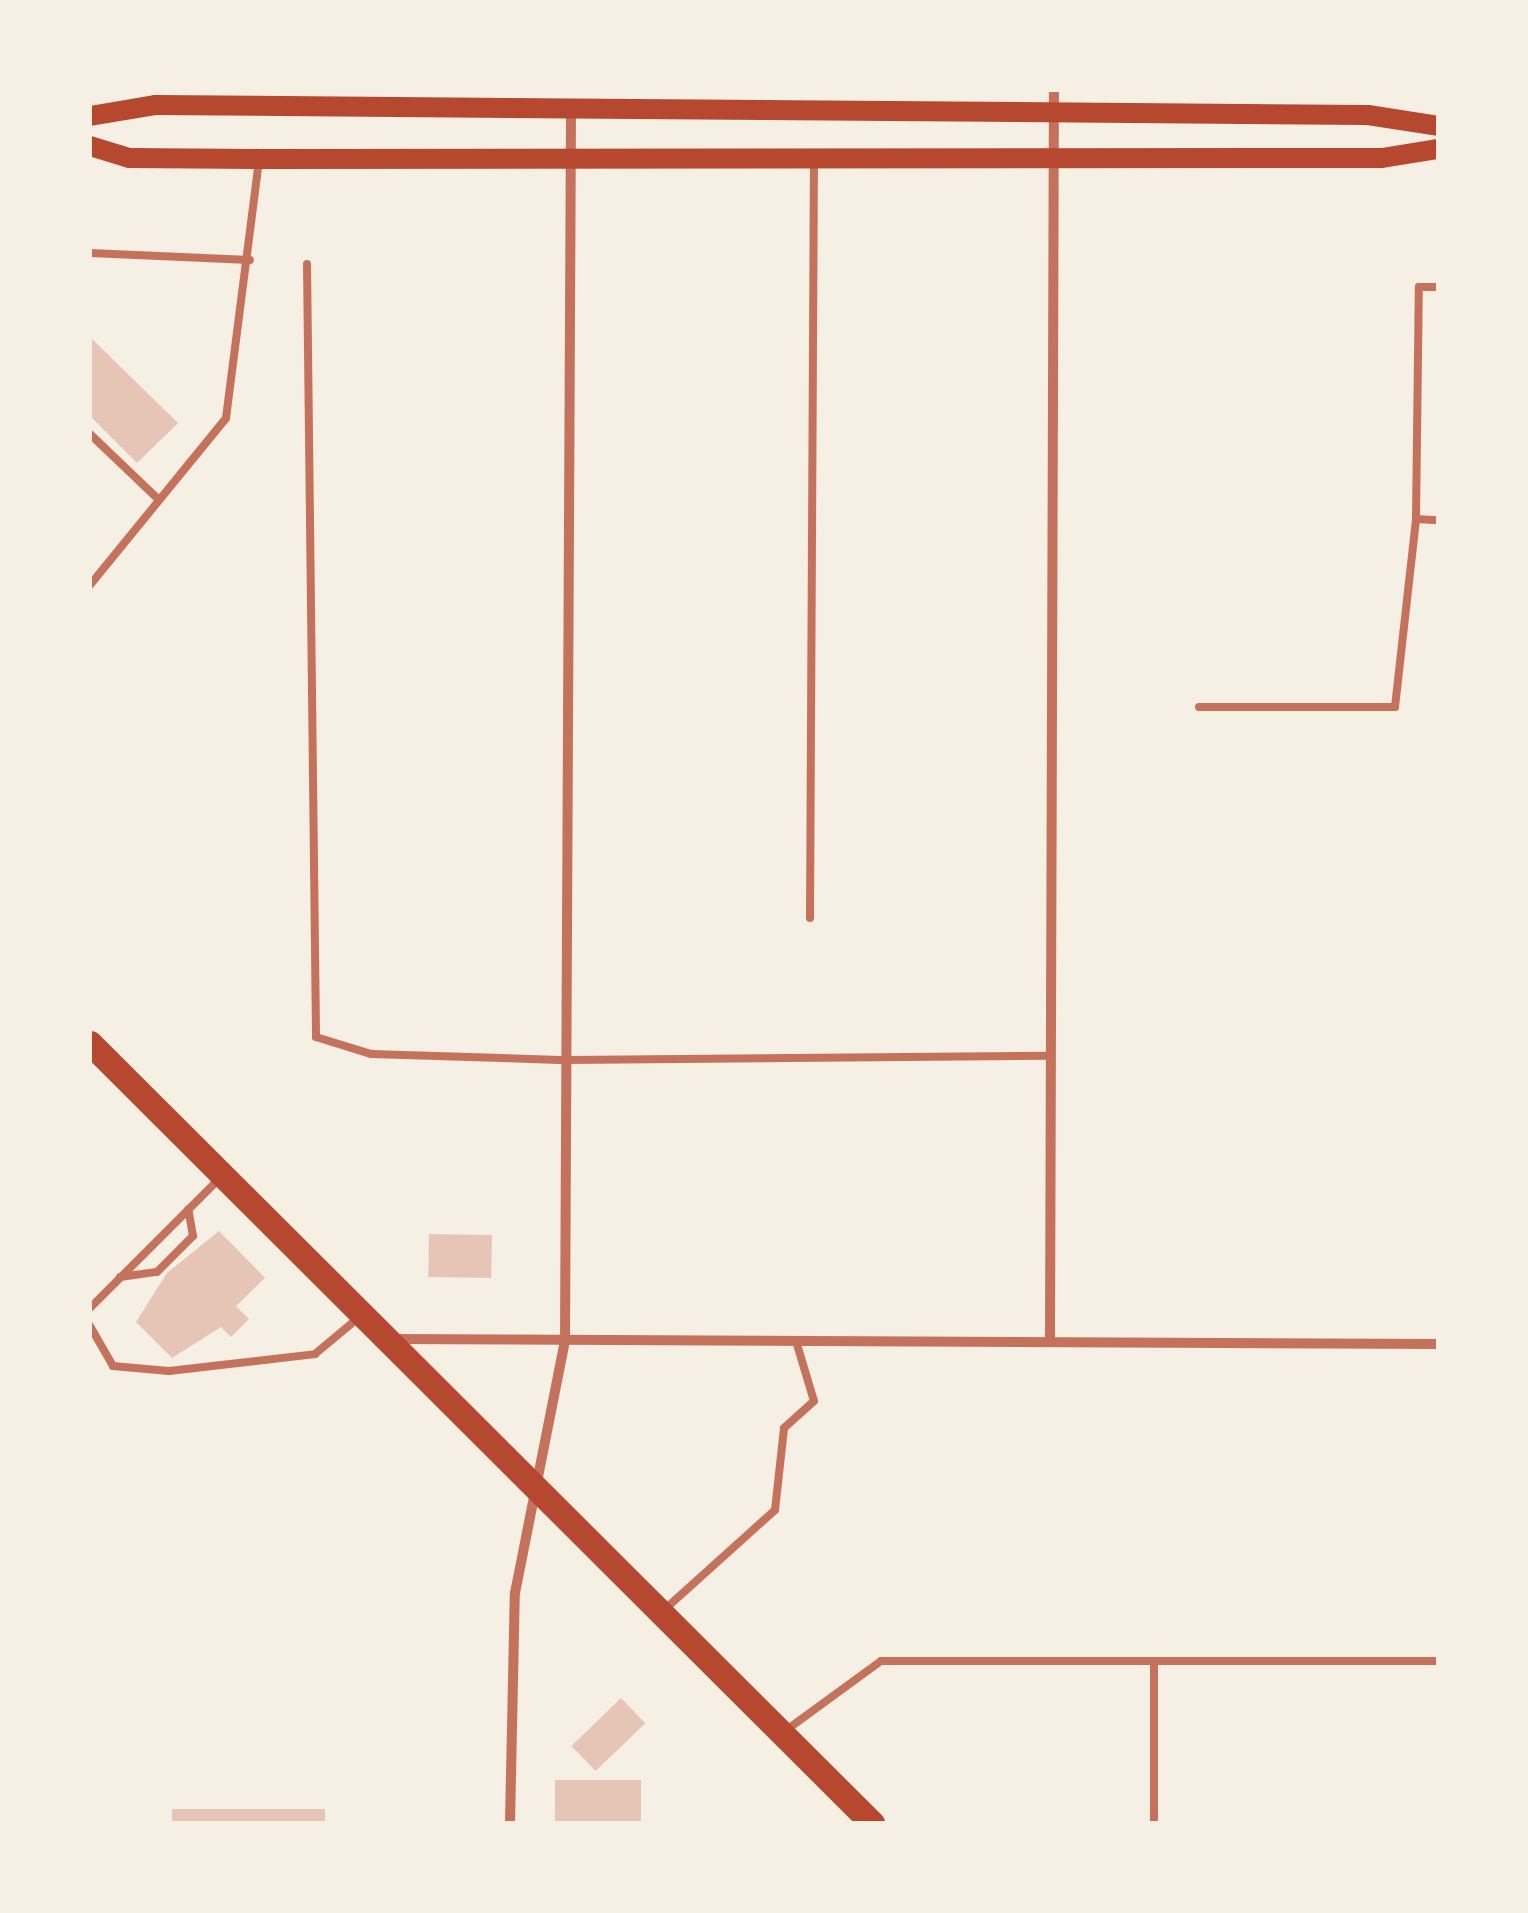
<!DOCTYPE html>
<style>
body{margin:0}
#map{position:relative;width:1528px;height:1913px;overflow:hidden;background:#f6efe4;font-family:"Noto Sans",sans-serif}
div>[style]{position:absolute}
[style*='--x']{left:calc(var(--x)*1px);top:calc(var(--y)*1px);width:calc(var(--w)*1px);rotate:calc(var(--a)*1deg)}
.building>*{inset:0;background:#e6c5b7;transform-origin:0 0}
.service>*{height:8px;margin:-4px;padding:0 4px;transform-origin:4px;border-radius:4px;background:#c5725c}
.minor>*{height:10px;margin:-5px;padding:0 5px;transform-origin:5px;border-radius:5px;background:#c5725c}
.secondary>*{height:20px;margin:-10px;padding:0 10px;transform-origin:10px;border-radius:10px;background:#b5482f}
.primary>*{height:25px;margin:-12.5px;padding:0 12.5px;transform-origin:12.5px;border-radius:12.5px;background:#b5482f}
span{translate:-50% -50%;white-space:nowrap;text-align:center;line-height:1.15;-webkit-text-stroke:10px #f6efe4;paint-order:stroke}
.frame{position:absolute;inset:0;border:92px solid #f6efe4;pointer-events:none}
</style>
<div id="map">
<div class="building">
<i style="clip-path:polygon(90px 337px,178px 423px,137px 463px,90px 416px)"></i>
<i style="clip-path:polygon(219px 1231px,265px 1278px,236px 1306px,249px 1319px,231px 1337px,221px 1327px,172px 1358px,136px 1322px,167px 1273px)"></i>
<i style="left:429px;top:1234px;width:63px;height:43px;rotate:1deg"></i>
<i style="left:621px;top:1698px;width:35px;height:69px;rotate:46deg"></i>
<i style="left:555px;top:1780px;width:86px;height:43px"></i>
<i style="left:172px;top:1809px;width:153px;height:14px"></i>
</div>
<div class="service">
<i style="--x:90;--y:253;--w:160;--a:2.5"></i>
<i style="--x:307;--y:264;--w:773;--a:89.33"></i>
<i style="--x:316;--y:1037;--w:58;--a:17.2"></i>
<i style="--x:371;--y:1054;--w:196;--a:1.8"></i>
<i style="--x:567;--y:1060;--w:484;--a:-0.5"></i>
<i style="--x:90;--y:434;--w:95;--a:43.7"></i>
<i style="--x:1416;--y:519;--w:22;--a:3"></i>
<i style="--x:90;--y:585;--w:215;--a:-50.8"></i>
<i style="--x:226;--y:418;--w:260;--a:-82.7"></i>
<i style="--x:1199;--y:707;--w:196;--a:0"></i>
<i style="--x:1395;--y:707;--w:189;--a:-83.6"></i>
<i style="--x:1416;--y:519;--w:232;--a:-89.3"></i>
<i style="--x:1419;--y:287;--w:19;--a:0"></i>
<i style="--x:810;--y:918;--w:755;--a:-89.7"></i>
<i style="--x:120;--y:1277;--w:37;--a:-8"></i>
<i style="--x:157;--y:1272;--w:51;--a:-45"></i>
<i style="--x:193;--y:1236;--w:27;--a:-100"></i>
<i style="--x:90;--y:1308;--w:184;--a:-45"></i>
<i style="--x:90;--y:1326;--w:46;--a:60.1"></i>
<i style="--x:113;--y:1366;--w:56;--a:5.1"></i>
<i style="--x:169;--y:1371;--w:147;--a:-6.6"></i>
<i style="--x:315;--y:1354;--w:56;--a:-39.9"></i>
<i style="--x:664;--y:1610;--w:149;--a:-42"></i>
<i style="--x:775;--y:1510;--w:82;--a:-83.7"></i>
<i style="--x:784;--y:1428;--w:40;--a:-42"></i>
<i style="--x:814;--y:1401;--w:63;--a:-106.7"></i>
<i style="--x:1154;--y:1661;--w:162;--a:90"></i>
<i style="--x:785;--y:1731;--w:119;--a:-36.1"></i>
<i style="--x:881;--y:1661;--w:557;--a:0"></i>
</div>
<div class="minor">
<i style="--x:394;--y:1339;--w:1044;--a:0.27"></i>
<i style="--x:1050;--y:1342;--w:1252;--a:-89.82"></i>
<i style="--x:510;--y:1823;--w:230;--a:-88.8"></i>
<i style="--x:515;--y:1593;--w:258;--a:-78.8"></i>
<i style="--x:565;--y:1340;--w:1231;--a:-89.72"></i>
</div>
<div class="secondary">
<i style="--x:90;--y:116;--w:67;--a:-9.5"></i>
<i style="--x:156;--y:105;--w:1212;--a:0.47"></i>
<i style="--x:1368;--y:115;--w:71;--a:8.9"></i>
<i style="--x:90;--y:146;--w:41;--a:17.1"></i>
<i style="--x:129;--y:158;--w:130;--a:0.4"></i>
<i style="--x:259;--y:159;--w:1123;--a:-0.05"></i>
<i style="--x:1382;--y:158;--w:57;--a:-9.1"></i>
</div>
<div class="primary">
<i style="--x:90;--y:1043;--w:1105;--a:44.93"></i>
</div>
<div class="frame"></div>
</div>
